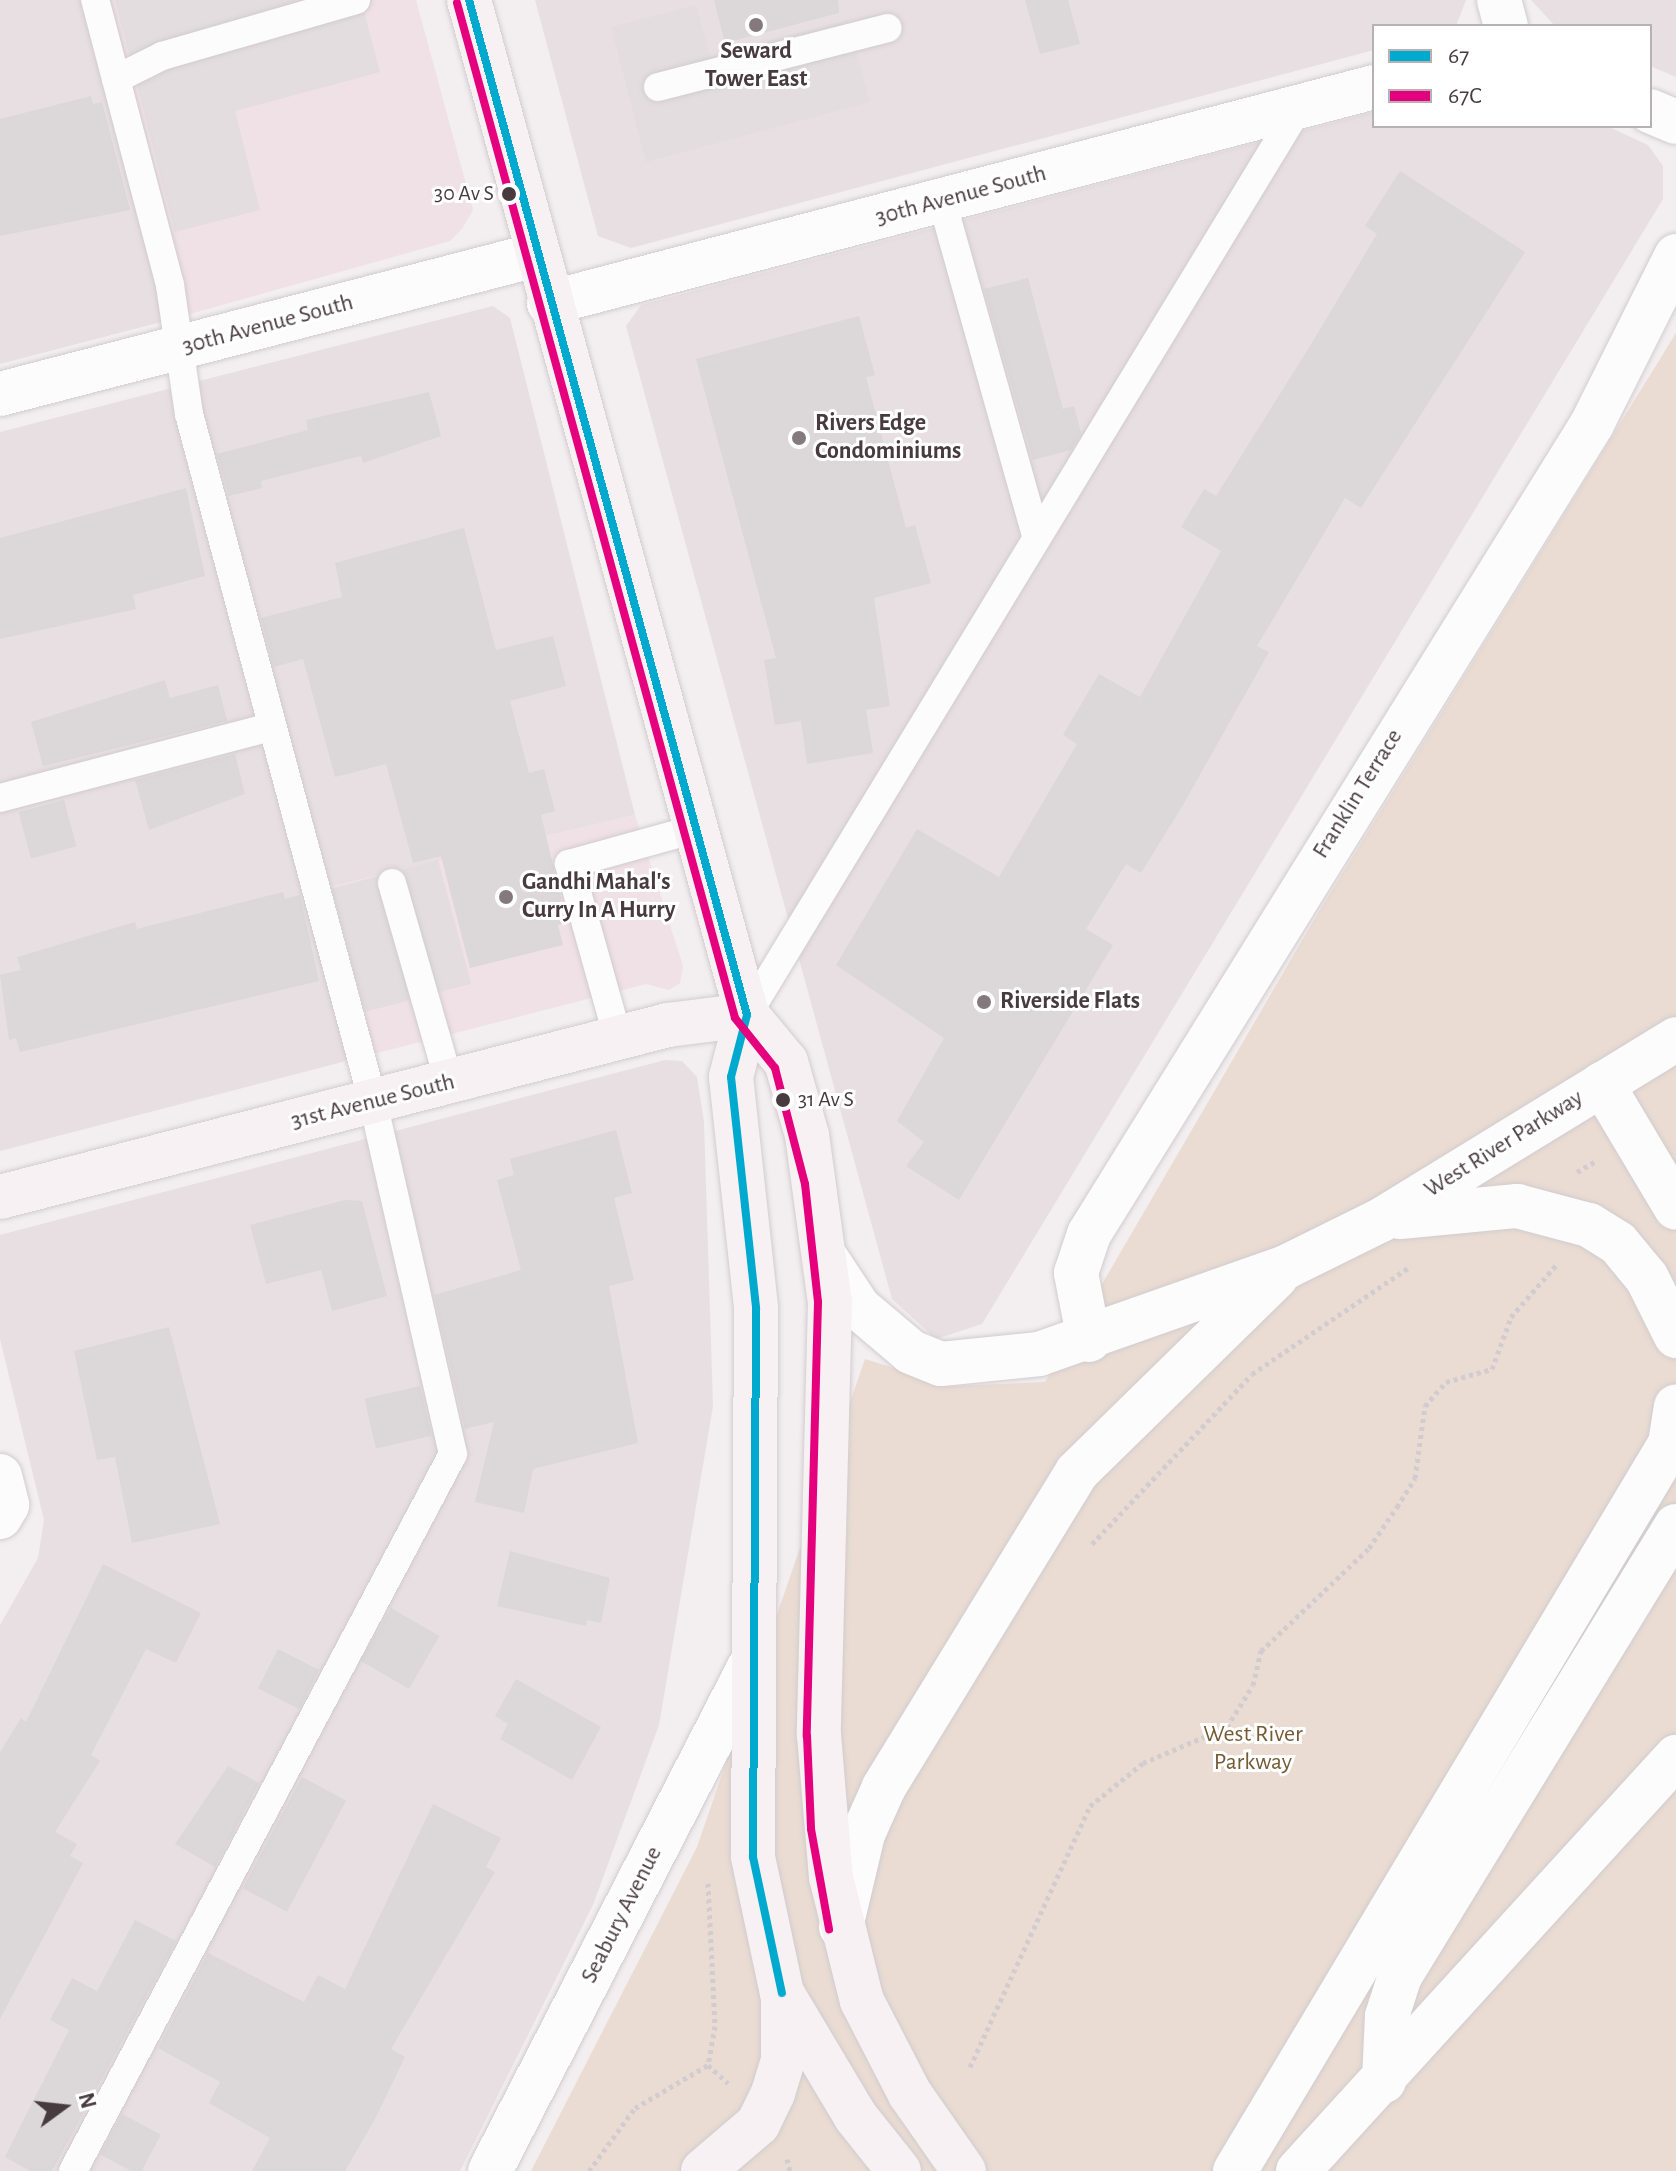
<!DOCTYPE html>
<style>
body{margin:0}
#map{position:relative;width:1676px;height:2171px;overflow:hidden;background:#f3eef0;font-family:"Alegreya Sans",sans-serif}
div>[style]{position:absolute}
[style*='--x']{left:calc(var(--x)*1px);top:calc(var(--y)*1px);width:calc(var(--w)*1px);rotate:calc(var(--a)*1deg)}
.residential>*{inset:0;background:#e8dfe2}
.commercial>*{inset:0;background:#f0e1e7}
.green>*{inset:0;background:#eadcd3}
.parking>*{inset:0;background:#e3dddf;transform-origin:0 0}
.building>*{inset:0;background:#dcd7d9;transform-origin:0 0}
.path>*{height:5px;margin-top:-2.5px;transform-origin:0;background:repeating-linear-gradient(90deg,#d2ccd0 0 4px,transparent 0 8px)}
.roads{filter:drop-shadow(0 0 2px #d1ccce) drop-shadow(0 0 2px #d1ccce)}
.lane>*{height:28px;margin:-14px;padding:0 14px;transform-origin:14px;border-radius:14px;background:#fdfcfd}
.street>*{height:44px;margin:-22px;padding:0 22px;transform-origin:22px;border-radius:22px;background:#fdfcfd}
.secondary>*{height:44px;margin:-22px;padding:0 22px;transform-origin:22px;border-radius:22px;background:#f7f1f3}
.bus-1>*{height:8px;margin:-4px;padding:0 4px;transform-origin:4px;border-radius:4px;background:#00a9ce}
.bus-2>*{height:8px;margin:-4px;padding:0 4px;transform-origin:4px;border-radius:4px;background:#e5007d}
.dots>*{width:22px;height:22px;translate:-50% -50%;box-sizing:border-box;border:4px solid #fff;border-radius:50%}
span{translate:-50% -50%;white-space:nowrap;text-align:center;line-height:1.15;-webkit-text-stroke:6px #fff;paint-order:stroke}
.bus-label{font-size:22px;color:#483b40}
.right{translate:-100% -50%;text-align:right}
.left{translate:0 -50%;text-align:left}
.poi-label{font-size:24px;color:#483b40;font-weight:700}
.street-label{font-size:24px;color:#483b40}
.park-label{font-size:24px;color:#745b34}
.legend{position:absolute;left:1372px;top:24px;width:280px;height:104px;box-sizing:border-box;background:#fff;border:2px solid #b6b1b3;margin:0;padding:10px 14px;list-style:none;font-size:24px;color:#483b40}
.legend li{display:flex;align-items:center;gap:16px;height:40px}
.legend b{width:40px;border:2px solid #b6b1b3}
.north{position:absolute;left:24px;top:2067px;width:80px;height:80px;-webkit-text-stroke:6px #fff;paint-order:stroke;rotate:75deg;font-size:22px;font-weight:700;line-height:32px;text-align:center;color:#483b40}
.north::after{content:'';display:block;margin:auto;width:28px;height:36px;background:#483b40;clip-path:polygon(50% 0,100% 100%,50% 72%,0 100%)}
</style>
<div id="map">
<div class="residential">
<i style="clip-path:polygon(0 0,89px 0,169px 320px,0 364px)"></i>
<i style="clip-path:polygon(535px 0,1466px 0,1456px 26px,1374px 26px,1374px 50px,631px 248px,598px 236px)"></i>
<i style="clip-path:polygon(1531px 0,1676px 0,1676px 77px,1650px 66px,1650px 26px,1555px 26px)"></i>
<i style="clip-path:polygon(1374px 112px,1374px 126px,1607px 126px,1648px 145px,1663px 166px,1663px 199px,982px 1324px,936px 1339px,892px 1299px,626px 326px,641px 305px)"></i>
<i style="clip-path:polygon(493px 306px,510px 318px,635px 815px,309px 892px,350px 1060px,0 1151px,0 432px)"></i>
<i style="clip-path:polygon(665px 1060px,682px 1061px,697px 1077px,704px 1122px,713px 1406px,659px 1725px,593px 1905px,460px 2171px,0 2171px,0 1625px,38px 1558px,44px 1520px,0 1339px,0 1235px)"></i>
</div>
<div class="commercial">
<i style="clip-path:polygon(89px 0,416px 0,473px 210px,462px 229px,450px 241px,169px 320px)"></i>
<i style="clip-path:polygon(635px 815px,683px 966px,680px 983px,669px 990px,646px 984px,350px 1060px,309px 892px)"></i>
</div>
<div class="green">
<i style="clip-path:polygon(1676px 333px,1676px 2171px,531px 2171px,697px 1847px,865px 1359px,952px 1386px,1045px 1382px,1321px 908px)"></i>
</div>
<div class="parking">
<i style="clip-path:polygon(115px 0,361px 0,380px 72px,235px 111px,260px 210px,175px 232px)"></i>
<i style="clip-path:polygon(696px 5px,710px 57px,848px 20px,870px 102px,646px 162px,611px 27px)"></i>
<i style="left:438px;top:860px;width:128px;height:110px;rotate:75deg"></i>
</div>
<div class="building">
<i style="clip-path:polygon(714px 0,838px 0,839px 13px,725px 43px)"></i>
<i style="clip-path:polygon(1025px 0,1068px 0,1080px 44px,1040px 54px)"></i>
<i style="clip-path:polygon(91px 96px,93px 104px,102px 102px,130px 210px,0 236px,0 119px)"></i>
<i style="clip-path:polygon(1400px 171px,1525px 252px,1361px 508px,1345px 498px,1257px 646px,1269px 652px,1183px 805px,1141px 873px,1126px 864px,1086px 929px,1113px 945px,959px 1200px,906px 1166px,924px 1142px,897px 1121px,944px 1038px,836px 965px,917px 829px,999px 877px,1077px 744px,1063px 735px,1099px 674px,1140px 697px,1221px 551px,1181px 527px,1204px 489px,1216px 496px,1310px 346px,1377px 234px,1365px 226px)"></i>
<i style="clip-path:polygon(1028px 278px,1063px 409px,1074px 406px,1081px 433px,1071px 450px,1033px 460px,984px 289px)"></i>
<i style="clip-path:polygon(859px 316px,875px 375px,866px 377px,906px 528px,915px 525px,931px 583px,874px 598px,890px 706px,866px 710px,873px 753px,807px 764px,801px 721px,775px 725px,764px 660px,776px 658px,696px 359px)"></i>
<i style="clip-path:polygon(429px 392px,441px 436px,363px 463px,361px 456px,261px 481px,262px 488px,229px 496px,217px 454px,308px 430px,306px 420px)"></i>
<i style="clip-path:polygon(186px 488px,205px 576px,133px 595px,136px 609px,0 639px,0 538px)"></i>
<i style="clip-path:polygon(464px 528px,496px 650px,553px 636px,566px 686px,510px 701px,529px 773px,544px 769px,555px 811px,541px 815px,567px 923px,558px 925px,563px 945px,470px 968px,441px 856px,413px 863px,386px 764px,335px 777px,303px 659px,274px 667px,261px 618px,342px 597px,335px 563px)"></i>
<i style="clip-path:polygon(165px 680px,170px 698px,218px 685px,227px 721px,43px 766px,31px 722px)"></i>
<i style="clip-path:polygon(235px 754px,245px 794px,149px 830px,135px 780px)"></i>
<i style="left:64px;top:800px;width:48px;height:47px;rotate:75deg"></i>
<i style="clip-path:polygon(283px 892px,285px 899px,300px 895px,319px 981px,20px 1052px,16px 1038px,9px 1040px,0 975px,21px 970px,17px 957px,135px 922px,137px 929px)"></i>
<i style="clip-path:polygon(616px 1130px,632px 1193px,614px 1198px,634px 1280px,609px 1286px,638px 1443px,533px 1469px,524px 1513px,475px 1502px,494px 1422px,465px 1429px,434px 1295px,521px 1270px,497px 1180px,514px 1175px,510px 1159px)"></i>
<i style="clip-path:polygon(345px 1200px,362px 1201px,387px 1296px,332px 1311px,321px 1270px,266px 1284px,250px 1225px)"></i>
<i style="clip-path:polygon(169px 1327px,220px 1524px,132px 1543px,115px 1457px,97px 1460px,74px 1351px)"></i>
<i style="left:420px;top:1386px;width:51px;height:57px;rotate:77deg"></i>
<i style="clip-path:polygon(510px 1551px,610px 1578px,601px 1623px,587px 1620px,586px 1626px,497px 1606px)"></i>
<i style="clip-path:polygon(103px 1564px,201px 1613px,176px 1663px,146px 1649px,91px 1755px,100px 1761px,55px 1832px,77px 1844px,70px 1856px,83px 1863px,0 2019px,0 1752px,21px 1718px,26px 1722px)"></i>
<i style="left:391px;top:1608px;width:56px;height:61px;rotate:30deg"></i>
<i style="left:278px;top:1649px;width:46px;height:44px;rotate:27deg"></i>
<i style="clip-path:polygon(516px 1679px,601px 1727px,572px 1780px,500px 1739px,508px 1724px,495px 1716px)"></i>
<i style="clip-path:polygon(228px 1766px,259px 1783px,215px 1867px,175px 1844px)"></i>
<i style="left:302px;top:1777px;width:50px;height:126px;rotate:28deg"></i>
<i style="clip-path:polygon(433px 1804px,501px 1838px,486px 1867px,495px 1872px,391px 2049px,405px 2057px,375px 2119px,345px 2171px,252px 2171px,270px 2138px,209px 2103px,220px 2082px,158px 2048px,208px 1953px,304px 2002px,318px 1975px,345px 1989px)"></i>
<i style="clip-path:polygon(135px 1920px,176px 1941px,52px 2171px,30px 2171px,5px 2157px,69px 2030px,50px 2020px,72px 1978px,97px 1991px)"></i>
<i style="left:122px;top:2114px;width:44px;height:46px;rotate:28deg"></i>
</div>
<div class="path">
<i style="--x:1577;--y:1172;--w:22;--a:-30"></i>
<i style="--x:1092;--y:1544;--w:233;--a:-46.7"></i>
<i style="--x:1252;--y:1374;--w:192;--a:-34.2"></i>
<i style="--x:708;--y:1883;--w:143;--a:87.2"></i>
<i style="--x:715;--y:2026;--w:40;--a:100"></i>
<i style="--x:708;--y:2065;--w:27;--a:42"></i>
<i style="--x:970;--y:2067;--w:287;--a:-65.3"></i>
<i style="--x:1090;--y:1806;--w:68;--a:-39.1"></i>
<i style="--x:1143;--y:1763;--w:91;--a:-23.2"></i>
<i style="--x:1227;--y:1727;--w:49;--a:-58.2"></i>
<i style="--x:1253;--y:1685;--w:35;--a:-77"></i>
<i style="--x:1261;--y:1651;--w:149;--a:-43.6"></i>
<i style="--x:1369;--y:1548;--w:50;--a:-55.7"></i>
<i style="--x:1397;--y:1507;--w:34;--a:-58"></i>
<i style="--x:1415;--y:1478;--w:73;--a:-82.1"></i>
<i style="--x:1425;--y:1406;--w:32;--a:-49"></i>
<i style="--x:1446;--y:1382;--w:48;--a:-15.8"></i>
<i style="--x:1492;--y:1369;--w:55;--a:-69.9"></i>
<i style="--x:1511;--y:1317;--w:70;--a:-49"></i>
<i style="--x:787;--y:2159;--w:12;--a:76"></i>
<i style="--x:589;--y:2171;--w:78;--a:-53.9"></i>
<i style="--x:635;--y:2108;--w:85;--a:-30.5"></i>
</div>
<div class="roads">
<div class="lane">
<i style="--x:116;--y:79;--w:51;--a:-26.6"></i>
<i style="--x:162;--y:56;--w:202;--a:-16.1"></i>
<i style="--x:658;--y:87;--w:237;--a:-14.4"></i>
<i style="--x:942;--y:201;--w:350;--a:74.3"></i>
<i style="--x:0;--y:798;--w:280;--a:-14.7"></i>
<i style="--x:392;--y:883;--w:207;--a:74"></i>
<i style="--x:747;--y:1015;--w:1063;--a:-58.7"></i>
<i style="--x:618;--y:1038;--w:181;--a:-105.7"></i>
<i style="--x:569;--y:864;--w:131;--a:-15.5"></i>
<i style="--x:73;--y:2171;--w:811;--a:-62.08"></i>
<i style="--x:453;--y:1454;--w:361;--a:-102.8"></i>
<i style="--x:373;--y:1102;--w:712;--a:-104.97"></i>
<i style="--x:189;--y:414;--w:130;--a:-98.4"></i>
<i style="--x:170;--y:285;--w:295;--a:-104.7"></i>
</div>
<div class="street">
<i style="--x:1499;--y:0;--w:27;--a:75"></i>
<i style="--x:1650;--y:111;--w:28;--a:23"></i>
<i style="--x:549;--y:303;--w:853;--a:-14.67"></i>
<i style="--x:0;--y:394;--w:554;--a:-14.54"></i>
<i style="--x:1602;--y:1084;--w:144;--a:59.2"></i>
<i style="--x:1400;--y:1217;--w:118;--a:-5.4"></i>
<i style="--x:1517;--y:1206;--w:74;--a:14.8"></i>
<i style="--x:1589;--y:1225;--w:34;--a:32"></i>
<i style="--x:1618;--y:1243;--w:45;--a:50.4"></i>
<i style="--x:1647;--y:1278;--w:65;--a:63.4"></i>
<i style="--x:826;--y:1258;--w:60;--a:56.6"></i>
<i style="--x:859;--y:1308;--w:68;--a:40.2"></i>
<i style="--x:911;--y:1352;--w:32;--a:22"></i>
<i style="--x:941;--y:1364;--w:99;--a:-5.8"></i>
<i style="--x:1039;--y:1354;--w:262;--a:-19.4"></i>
<i style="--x:1286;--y:1267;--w:106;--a:-26.3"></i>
<i style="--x:1381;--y:1220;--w:346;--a:-31.5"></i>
<i style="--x:1089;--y:1340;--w:68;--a:-101"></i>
<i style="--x:1076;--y:1273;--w:41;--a:-71.6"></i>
<i style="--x:1089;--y:1234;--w:953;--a:-58.16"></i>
<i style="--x:1592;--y:424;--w:188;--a:-63.4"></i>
<i style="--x:0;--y:1476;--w:30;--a:76"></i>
<i style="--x:7;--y:1505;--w:14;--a:120"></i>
<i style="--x:841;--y:1927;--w:96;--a:-76.7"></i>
<i style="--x:863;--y:1834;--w:51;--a:-65.9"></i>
<i style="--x:884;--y:1787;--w:369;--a:-58.5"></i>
<i style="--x:1077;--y:1472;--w:279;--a:-44.4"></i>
<i style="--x:1384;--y:2081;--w:65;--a:-87.4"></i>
<i style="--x:1387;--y:2016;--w:42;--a:-72"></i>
<i style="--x:1400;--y:1976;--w:528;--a:-58.48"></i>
<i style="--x:490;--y:2171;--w:575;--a:-62.77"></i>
<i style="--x:1235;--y:2171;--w:847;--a:-59.11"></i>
<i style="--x:1670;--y:1444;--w:38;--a:-81"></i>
<i style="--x:1298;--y:2171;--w:561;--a:-47.6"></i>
</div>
<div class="secondary">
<i style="--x:469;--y:0;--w:1052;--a:74.68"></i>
<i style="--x:747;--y:1015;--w:61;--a:50.3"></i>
<i style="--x:786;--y:1062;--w:76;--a:74"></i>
<i style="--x:807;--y:1135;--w:169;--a:82.2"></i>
<i style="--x:830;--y:1302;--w:433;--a:91.5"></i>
<i style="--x:819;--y:1735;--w:143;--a:85.2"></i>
<i style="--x:831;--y:1877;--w:128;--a:76"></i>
<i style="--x:862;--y:2001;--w:105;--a:62.7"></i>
<i style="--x:910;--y:2094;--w:94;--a:55"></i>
<i style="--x:747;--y:1015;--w:64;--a:104.5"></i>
<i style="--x:731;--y:1077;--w:233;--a:83.8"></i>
<i style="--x:756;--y:1309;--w:548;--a:90.31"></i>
<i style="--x:753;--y:1857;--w:139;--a:78"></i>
<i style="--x:782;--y:1993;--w:144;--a:59.2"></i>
<i style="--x:856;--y:2117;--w:69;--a:51.5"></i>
<i style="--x:0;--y:1197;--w:690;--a:-14.44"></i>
<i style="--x:668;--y:1025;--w:80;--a:-7.2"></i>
<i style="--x:703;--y:2171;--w:72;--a:-40.5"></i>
<i style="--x:758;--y:2124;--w:34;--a:-64"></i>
<i style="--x:773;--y:2093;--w:34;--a:-73"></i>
<i style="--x:783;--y:2060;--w:61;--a:-90"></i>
</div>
</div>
<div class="bus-1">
<i style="--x:469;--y:0;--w:1052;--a:74.68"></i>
<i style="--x:747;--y:1015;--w:64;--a:104.5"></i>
<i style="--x:731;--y:1077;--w:233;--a:83.8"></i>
<i style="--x:756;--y:1309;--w:548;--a:90.31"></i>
<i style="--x:753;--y:1857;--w:139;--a:78"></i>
</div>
<div class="bus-2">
<i style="--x:457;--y:3;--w:1052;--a:74.68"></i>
<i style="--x:735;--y:1018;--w:64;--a:51.3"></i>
<i style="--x:775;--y:1068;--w:120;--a:75.5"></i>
<i style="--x:805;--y:1184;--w:119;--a:83.7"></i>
<i style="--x:818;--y:1302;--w:434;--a:91.5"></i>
<i style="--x:807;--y:1736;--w:93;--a:87.5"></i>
<i style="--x:811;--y:1829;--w:102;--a:79.8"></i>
</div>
<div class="dots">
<i style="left:756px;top:25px;background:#847a7e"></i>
<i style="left:509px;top:194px;background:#483b40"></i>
<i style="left:799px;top:438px;background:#847a7e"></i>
<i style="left:506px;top:897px;background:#847a7e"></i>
<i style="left:984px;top:1002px;background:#847a7e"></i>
<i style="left:783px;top:1100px;background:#483b40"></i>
</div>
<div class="bus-label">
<span class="right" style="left:494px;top:194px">30 Av S</span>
<span class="left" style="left:798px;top:1100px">31 Av S</span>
</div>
<div class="poi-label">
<span style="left:756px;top:66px">Seward<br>Tower East</span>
<span class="left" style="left:815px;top:438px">Rivers Edge<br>Condominiums</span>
<span class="left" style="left:522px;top:897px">Gandhi Mahal's<br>Curry In A Hurry</span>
<span class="left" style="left:1000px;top:1002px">Riverside Flats</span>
</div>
<div class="street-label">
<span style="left:961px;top:196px;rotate:-15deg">30th Avenue South</span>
<span style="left:268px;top:325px;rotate:-15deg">30th Avenue South</span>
<span style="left:1358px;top:794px;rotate:-58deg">Franklin Terrace</span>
<span style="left:373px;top:1102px;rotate:-14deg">31st Avenue South</span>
<span style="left:1504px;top:1144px;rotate:-32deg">West River Parkway</span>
<span style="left:622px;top:1915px;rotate:-63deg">Seabury Avenue</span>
</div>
<div class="park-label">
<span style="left:1253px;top:1749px">West River<br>Parkway</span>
</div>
<ul class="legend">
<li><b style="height:10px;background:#00a9ce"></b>67</li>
<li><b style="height:10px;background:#e5007d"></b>67C</li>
</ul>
<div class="north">N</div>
</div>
